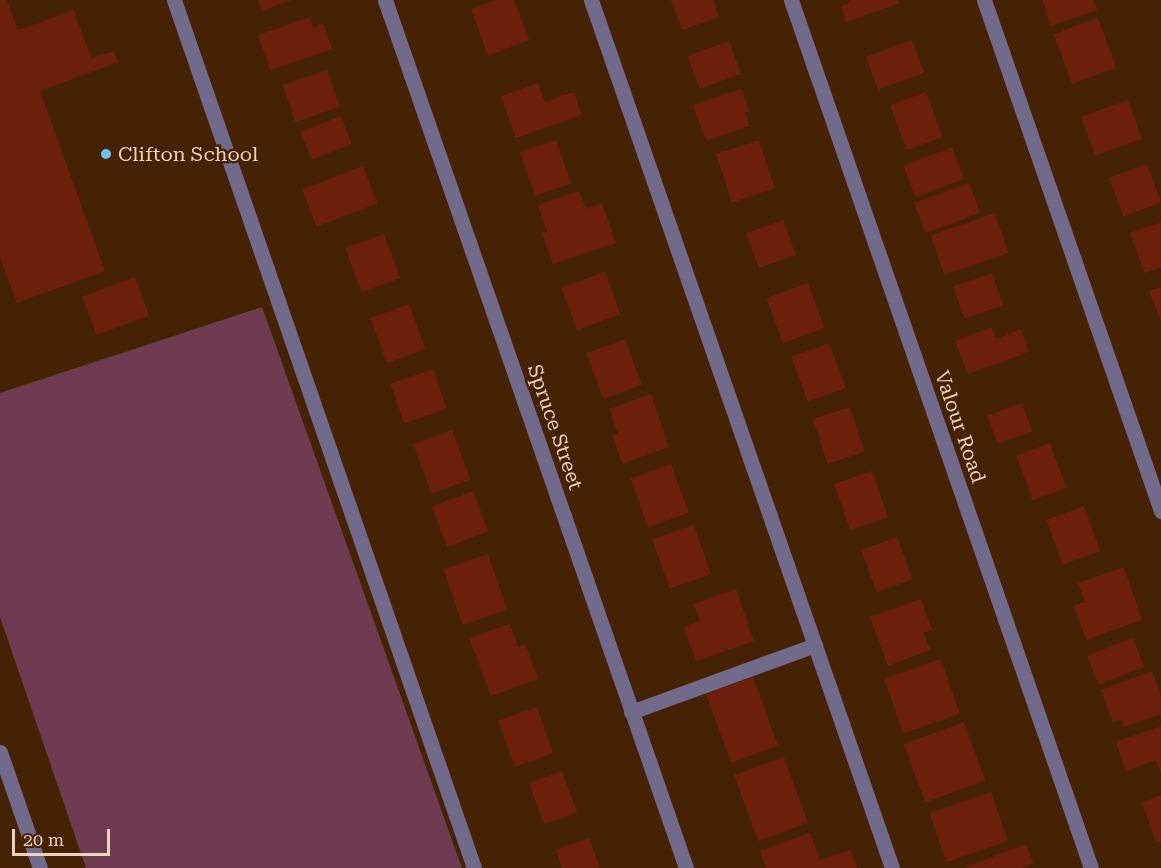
<!DOCTYPE html>
<style>
body{margin:0}
#map{position:relative;width:1161px;height:868px;overflow:hidden;background:#462204;font-family:"Roboto Serif",serif}
div>[style]{position:absolute}
[style*='--x']{left:calc(var(--x)*1px);top:calc(var(--y)*1px);width:calc(var(--w)*1px);rotate:calc(var(--a)*1deg)}
.green>*{inset:0;background:#6f3b50}
.building>*{inset:0;background:#6c200b;transform-origin:0 0}
.minor>*{height:15px;margin:-7.5px;padding:0 7.5px;transform-origin:7.5px;border-radius:7.5px;background:#726a8a}
.dots>*{width:16px;height:16px;translate:-50% -50%;box-sizing:border-box;border:3px solid #462204;border-radius:50%}
span{translate:-50% -50%;white-space:nowrap;text-align:center;line-height:1.15;-webkit-text-stroke:5px #462204;paint-order:stroke}
.poi-label{font-size:20px;color:#efd1be}
.left{translate:0 -50%;text-align:left}
.street-label{font-size:20px;color:#efd1be}
.scale{position:absolute;left:12px;top:829px;width:98px;height:27px;box-sizing:border-box;border:3px solid #efd1be;border-top:0;padding-left:8px;font-size:18px;line-height:21px;white-space:nowrap;color:#efd1be;-webkit-text-stroke:4px #462204;paint-order:stroke}
</style>
<div id="map">
<div class="green">
<i style="clip-path:polygon(262px 307px,462px 868px,86px 868px,0 617px,0 393px)"></i>
</div>
<div class="building">
<i style="clip-path:polygon(0 0,7px 0,18px 30px,74px 10px,91px 58px,114px 51px,118px 62px,40px 91px,105px 271px,17px 303px,0 257px)"></i>
<i style="clip-path:polygon(258px 0,291px 0,262px 11px)"></i>
<i style="clip-path:polygon(496px 0,514px 0,529px 40px,488px 56px,471px 9px)"></i>
<i style="clip-path:polygon(671px 0,713px 0,719px 17px,682px 30px)"></i>
<i style="clip-path:polygon(849px 0,899px 0,900px 3px,846px 22px,841px 6px,850px 2px)"></i>
<i style="clip-path:polygon(1043px 0,1093px 0,1097px 10px,1050px 26px)"></i>
<i style="clip-path:polygon(310px 17px,313px 28px,323px 24px,332px 49px,270px 70px,258px 35px)"></i>
<i style="left:1098px;top:18px;width:53px;height:47px;rotate:70deg"></i>
<i style="left:912px;top:40px;width:35px;height:49px;rotate:70deg"></i>
<i style="left:729px;top:41px;width:35px;height:44px;rotate:70deg"></i>
<i style="left:327px;top:70px;width:39px;height:47px;rotate:71deg"></i>
<i style="clip-path:polygon(538px 83px,545px 102px,574px 92px,582px 115px,516px 138px,501px 96px)"></i>
<i style="clip-path:polygon(742px 89px,749px 111px,745px 113px,749px 126px,706px 141px,693px 105px)"></i>
<i style="left:926px;top:92px;width:48px;height:38px;rotate:70deg"></i>
<i style="left:1128px;top:100px;width:41px;height:50px;rotate:70deg"></i>
<i style="left:341px;top:116px;width:30px;height:43px;rotate:69deg"></i>
<i style="left:556px;top:140px;width:46px;height:38px;rotate:71deg"></i>
<i style="left:759px;top:140px;width:51px;height:45px;rotate:72deg"></i>
<i style="left:952px;top:147px;width:34px;height:52px;rotate:69deg"></i>
<i style="left:1147px;top:164px;width:41px;height:40px;rotate:70deg"></i>
<i style="left:363px;top:166px;width:40px;height:65px;rotate:69deg"></i>
<i style="left:969px;top:183px;width:32px;height:58px;rotate:70deg"></i>
<i style="clip-path:polygon(579px 191px,586px 209px,602px 203px,616px 243px,553px 264px,542px 233px,547px 232px,538px 205px)"></i>
<i style="left:995px;top:213px;width:42px;height:68px;rotate:71deg"></i>
<i style="left:783px;top:220px;width:37px;height:39px;rotate:70deg"></i>
<i style="clip-path:polygon(1161px 222px,1161px 267px,1145px 273px,1130px 233px)"></i>
<i style="left:384px;top:234px;width:47px;height:41px;rotate:70deg"></i>
<i style="left:605px;top:272px;width:45px;height:46px;rotate:70deg"></i>
<i style="left:992px;top:273px;width:34px;height:41px;rotate:71deg"></i>
<i style="left:135px;top:277px;width:41px;height:56px;rotate:70deg"></i>
<i style="left:808px;top:283px;width:48px;height:44px;rotate:70deg"></i>
<i style="clip-path:polygon(1161px 287px,1161px 321px,1149px 291px)"></i>
<i style="left:409px;top:304px;width:48px;height:41px;rotate:70deg"></i>
<i style="clip-path:polygon(992px 327px,996px 339px,1021px 329px,1029px 352px,968px 374px,955px 341px)"></i>
<i style="left:625px;top:339px;width:49px;height:41px;rotate:70deg"></i>
<i style="left:829px;top:343px;width:48px;height:40px;rotate:70deg"></i>
<i style="left:433px;top:369px;width:42px;height:45px;rotate:71deg"></i>
<i style="clip-path:polygon(651px 394px,669px 447px,622px 464px,613px 436px,618px 433px,609px 409px)"></i>
<i style="left:1022px;top:403px;width:30px;height:37px;rotate:70deg"></i>
<i style="left:850px;top:407px;width:47px;height:39px;rotate:72deg"></i>
<i style="left:452px;top:430px;width:53px;height:41px;rotate:70deg"></i>
<i style="left:1050px;top:443px;width:48px;height:36px;rotate:70deg"></i>
<i style="left:671px;top:464px;width:52px;height:43px;rotate:70deg"></i>
<i style="left:872px;top:471px;width:49px;height:40px;rotate:71deg"></i>
<i style="left:473px;top:491px;width:43px;height:44px;rotate:69deg"></i>
<i style="left:1084px;top:506px;width:48px;height:40px;rotate:70deg"></i>
<i style="left:694px;top:525px;width:52px;height:44px;rotate:71deg"></i>
<i style="left:897px;top:537px;width:45px;height:38px;rotate:70deg"></i>
<i style="left:488px;top:554px;width:59px;height:47px;rotate:71deg"></i>
<i style="clip-path:polygon(1124px 567px,1142px 620px,1086px 640px,1074px 606px,1085px 602px,1078px 583px)"></i>
<i style="clip-path:polygon(736px 589px,754px 641px,696px 661px,684px 627px,700px 621px,694px 604px)"></i>
<i style="clip-path:polygon(921px 599px,932px 630px,924px 633px,930px 650px,888px 666px,870px 617px)"></i>
<i style="clip-path:polygon(510px 624px,518px 647px,525px 644px,538px 679px,491px 696px,469px 638px)"></i>
<i style="left:1133px;top:638px;width:31px;height:49px;rotate:69deg"></i>
<i style="left:941px;top:659px;width:58px;height:60px;rotate:71deg"></i>
<i style="clip-path:polygon(1152px 671px,1161px 696px,1161px 714px,1124px 727px,1121px 719px,1113px 722px,1101px 690px)"></i>
<i style="left:753px;top:677px;width:73px;height:50px;rotate:70deg"></i>
<i style="left:537px;top:707px;width:49px;height:41px;rotate:71deg"></i>
<i style="left:964px;top:722px;width:62px;height:64px;rotate:70deg"></i>
<i style="clip-path:polygon(1161px 726px,1161px 772px,1156px 760px,1126px 771px,1116px 742px)"></i>
<i style="left:784px;top:757px;width:70px;height:53px;rotate:70deg"></i>
<i style="left:562px;top:771px;width:44px;height:35px;rotate:70deg"></i>
<i style="left:991px;top:792px;width:52px;height:65px;rotate:71deg"></i>
<i style="clip-path:polygon(1161px 795px,1161px 841px,1156px 842px,1142px 802px)"></i>
<i style="clip-path:polygon(810px 833px,820px 860px,851px 850px,857px 868px,766px 868px,760px 851px)"></i>
<i style="clip-path:polygon(589px 838px,600px 868px,562px 868px,556px 850px)"></i>
<i style="clip-path:polygon(1026px 844px,1033px 863px,1023px 868px,964px 868px)"></i>
</div>
<div class="minor">
<i style="--x:174;--y:0;--w:918;--a:70.93"></i>
<i style="--x:385;--y:0;--w:919;--a:70.87"></i>
<i style="--x:591;--y:0;--w:919;--a:70.87"></i>
<i style="--x:791;--y:0;--w:918;--a:70.93"></i>
<i style="--x:984;--y:0;--w:541;--a:70.89"></i>
<i style="--x:631;--y:712;--w:196;--a:-20"></i>
<i style="--x:0;--y:752;--w:123;--a:71"></i>
</div>
<div class="dots">
<i style="left:106px;top:154px;background:#6ec2f3"></i>
</div>
<div class="poi-label">
<span class="left" style="left:118px;top:154px">Clifton School</span>
</div>
<div class="street-label">
<span style="left:555px;top:427px;rotate:71deg">Spruce Street</span>
<span style="left:960px;top:427px;rotate:71deg">Valour Road</span>
</div>
<div class="scale">20 m</div>
</div>
